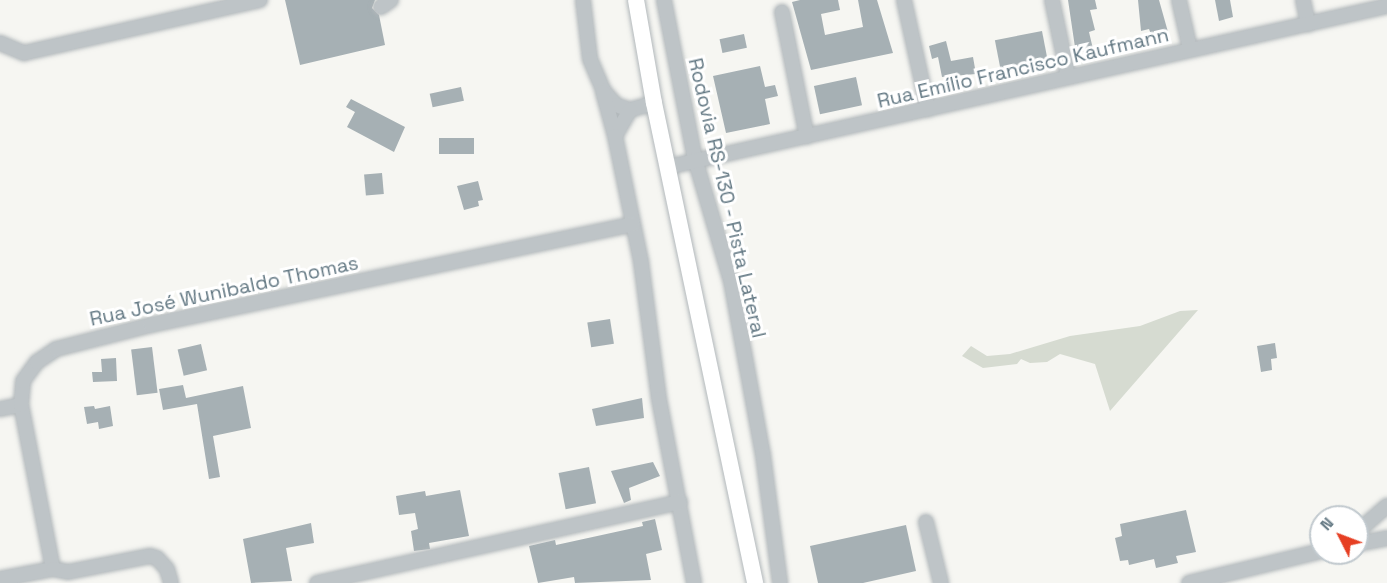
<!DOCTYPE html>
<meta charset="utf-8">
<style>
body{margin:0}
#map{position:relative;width:1387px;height:583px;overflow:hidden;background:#f6f6f2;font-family:"Space Grotesk",sans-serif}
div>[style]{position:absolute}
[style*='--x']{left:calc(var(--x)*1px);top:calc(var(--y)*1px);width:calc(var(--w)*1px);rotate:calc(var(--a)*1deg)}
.green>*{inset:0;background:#d6dbd1}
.building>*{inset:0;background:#a6b0b4;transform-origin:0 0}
.roads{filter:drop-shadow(0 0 2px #b2b8bb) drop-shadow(0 0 2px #b2b8bb)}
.minor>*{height:14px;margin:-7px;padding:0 7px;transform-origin:7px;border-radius:7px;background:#bec4c7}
.major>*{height:16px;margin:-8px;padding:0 8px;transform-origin:8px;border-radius:8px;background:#fff}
span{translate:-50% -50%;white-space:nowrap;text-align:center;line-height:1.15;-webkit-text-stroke:6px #fff;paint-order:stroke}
.street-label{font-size:20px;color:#647984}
.north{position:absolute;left:1309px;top:505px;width:60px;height:60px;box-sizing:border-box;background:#fff;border:2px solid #c1c9ce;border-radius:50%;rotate:312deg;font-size:16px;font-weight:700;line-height:24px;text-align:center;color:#647984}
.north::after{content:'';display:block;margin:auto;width:21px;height:27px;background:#e63f23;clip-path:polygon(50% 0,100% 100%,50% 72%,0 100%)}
</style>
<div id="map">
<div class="green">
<i style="clip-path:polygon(1198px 310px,1110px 411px,1095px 364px,1060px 354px,1047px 362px,1030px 363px,1021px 359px,1017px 364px,983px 368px,962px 356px,971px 346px,987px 356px,1010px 354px,1070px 336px,1140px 326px,1180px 311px)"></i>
</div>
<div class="building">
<i style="clip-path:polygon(285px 0,375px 0,372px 8px,379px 15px,385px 45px,300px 65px)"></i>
<i style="clip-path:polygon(800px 0,838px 0,840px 10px,821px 14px,825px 35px,863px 27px,858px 0,877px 0,893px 53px,811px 70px,792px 2px)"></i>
<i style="clip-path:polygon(1068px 0,1095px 0,1097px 9px,1090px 10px,1095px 30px,1089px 32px,1093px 49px,1076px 54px)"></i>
<i style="clip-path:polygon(1138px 0,1159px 0,1168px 32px,1152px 37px,1149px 29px,1141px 31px)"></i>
<i style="clip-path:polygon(1215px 0,1230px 0,1233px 17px,1219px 21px)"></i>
<i style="left:1042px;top:31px;width:31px;height:48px;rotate:79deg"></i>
<i style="left:744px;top:34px;width:14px;height:25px;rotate:78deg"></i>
<i style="clip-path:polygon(946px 41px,951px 61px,973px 57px,976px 74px,942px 77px,938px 57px,932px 59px,929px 46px)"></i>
<i style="clip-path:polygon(760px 66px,765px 87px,775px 85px,778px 96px,765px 99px,770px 124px,726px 133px,713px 76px)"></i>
<i style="left:856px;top:77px;width:29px;height:43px;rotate:78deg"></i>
<i style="left:461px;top:87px;width:14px;height:32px;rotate:78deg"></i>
<i style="clip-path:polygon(351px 99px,405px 127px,394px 152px,347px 127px,355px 112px,346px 107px)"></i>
<i style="left:474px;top:138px;width:16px;height:35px;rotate:90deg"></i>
<i style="left:382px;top:173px;width:21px;height:18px;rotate:85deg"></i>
<i style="clip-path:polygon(478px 181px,483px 200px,478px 201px,479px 206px,464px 210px,457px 186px)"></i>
<i style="left:610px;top:319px;width:25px;height:23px;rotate:81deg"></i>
<i style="clip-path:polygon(1275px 343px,1277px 358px,1271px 359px,1272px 370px,1261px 372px,1257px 346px)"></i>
<i style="left:201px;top:344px;width:27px;height:24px;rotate:77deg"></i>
<i style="left:152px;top:347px;width:46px;height:21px;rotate:83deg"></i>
<i style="clip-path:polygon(116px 358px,117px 381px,93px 382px,92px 372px,102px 372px,101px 359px)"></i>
<i style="clip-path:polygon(183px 385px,186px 398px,243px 386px,251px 428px,213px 436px,220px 477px,209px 479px,197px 404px,163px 410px,159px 389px)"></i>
<i style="clip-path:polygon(642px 398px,644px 418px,596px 426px,592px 409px)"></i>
<i style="clip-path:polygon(94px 406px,95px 409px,110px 406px,113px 426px,99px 429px,98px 422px,87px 424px,84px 407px)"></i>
<i style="clip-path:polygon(653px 462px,660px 476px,629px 488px,631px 500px,624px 503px,611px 471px)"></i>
<i style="left:589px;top:467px;width:37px;height:31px;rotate:79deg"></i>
<i style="clip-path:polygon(460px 490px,469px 536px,429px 543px,430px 549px,414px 551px,411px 531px,418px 529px,415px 513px,399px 515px,396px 496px,425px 491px,426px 496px)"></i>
<i style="clip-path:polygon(1186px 510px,1196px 552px,1176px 556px,1178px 563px,1156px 568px,1154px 559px,1129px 565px,1128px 560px,1120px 561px,1115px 538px,1122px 536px,1120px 524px)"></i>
<i style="clip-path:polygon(655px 519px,662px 550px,646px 554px,651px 580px,575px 583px,574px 577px,538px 583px,529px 546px,555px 540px,556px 545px,643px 526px,642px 522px)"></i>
<i style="clip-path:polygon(311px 523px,314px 543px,286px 548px,292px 581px,251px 583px,243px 539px)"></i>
<i style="clip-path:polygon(906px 525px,916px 571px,863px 583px,818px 583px,810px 546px)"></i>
</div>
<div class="roads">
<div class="minor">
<i style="--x:583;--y:0;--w:59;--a:83.2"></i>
<i style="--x:590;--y:59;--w:34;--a:67"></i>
<i style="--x:603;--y:90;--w:20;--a:49"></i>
<i style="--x:616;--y:105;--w:15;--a:20"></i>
<i style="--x:664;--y:0;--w:162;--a:79"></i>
<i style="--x:695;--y:159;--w:127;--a:73.6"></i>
<i style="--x:731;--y:281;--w:177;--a:79.6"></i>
<i style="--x:763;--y:455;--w:129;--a:82.4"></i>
<i style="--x:904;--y:0;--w:112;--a:77.6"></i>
<i style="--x:1052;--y:0;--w:78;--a:78.1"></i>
<i style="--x:1179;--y:0;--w:50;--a:77.3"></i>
<i style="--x:1303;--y:0;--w:25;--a:78"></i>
<i style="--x:381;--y:7;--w:12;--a:-35"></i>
<i style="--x:782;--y:12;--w:127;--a:78.7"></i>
<i style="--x:0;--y:43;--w:26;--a:23"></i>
<i style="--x:24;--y:53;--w:242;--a:-12.7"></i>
<i style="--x:603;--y:92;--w:46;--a:74.7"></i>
<i style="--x:654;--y:103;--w:25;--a:164"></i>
<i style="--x:630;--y:110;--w:30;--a:120"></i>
<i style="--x:615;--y:136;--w:129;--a:78.3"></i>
<i style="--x:641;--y:262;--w:138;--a:82.5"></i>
<i style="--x:659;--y:399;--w:187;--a:79.2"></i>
<i style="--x:668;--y:167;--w:737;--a:-12.62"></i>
<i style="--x:0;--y:409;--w:21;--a:-11"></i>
<i style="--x:926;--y:522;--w:63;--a:76.2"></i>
<i style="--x:1357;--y:532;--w:40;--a:-41"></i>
<i style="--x:1357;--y:544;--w:31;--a:-11"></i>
<i style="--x:53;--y:569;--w:167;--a:-101"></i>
<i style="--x:21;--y:405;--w:24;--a:-85"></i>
<i style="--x:23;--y:381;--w:24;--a:-54"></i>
<i style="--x:37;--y:362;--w:23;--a:-34"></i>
<i style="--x:56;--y:349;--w:98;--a:-14.2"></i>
<i style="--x:151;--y:325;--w:492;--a:-11.8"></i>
<i style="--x:0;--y:579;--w:54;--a:-10.7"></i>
<i style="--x:53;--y:569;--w:15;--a:11"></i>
<i style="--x:68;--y:572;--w:84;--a:-11"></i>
<i style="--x:150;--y:556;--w:7;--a:16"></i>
<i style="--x:157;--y:558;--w:15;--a:48"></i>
<i style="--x:167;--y:569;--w:15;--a:74"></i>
<i style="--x:317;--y:583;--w:372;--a:-12.6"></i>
<i style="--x:1189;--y:583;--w:136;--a:-13.6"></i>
</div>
<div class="major">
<i style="--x:636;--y:0;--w:105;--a:80.1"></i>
<i style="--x:654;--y:103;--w:491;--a:78.1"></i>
</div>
</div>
<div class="street-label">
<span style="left:1023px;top:68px;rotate:-13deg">Rua Emílio Francisco Kaufmann</span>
<span style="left:727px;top:198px;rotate:77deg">Rodovia RS-130 - Pista Lateral</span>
<span style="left:224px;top:291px;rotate:-12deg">Rua José Wunibaldo Thomas</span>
</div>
<div class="north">N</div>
</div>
